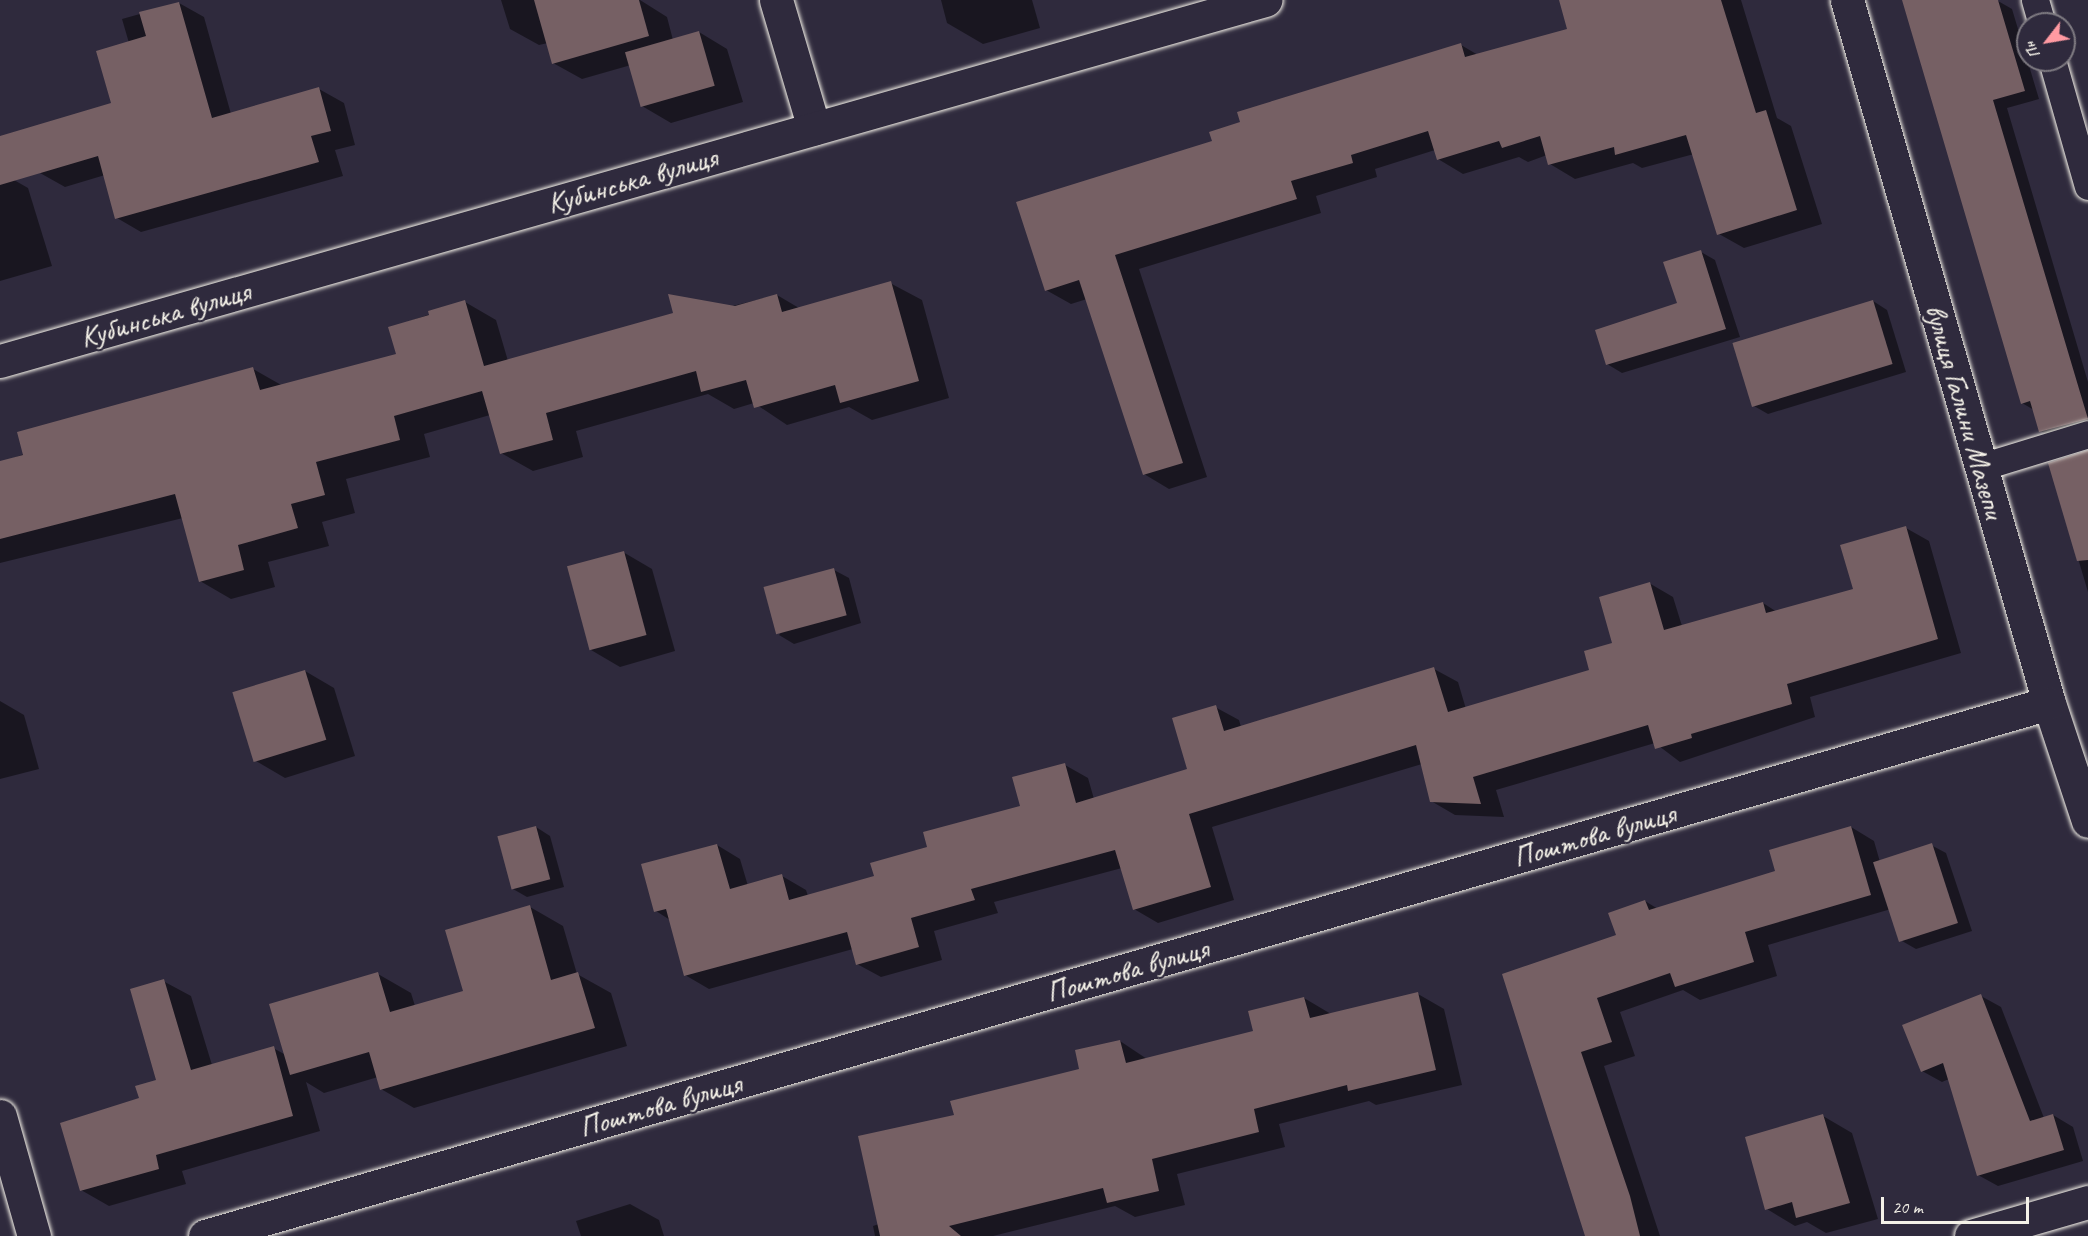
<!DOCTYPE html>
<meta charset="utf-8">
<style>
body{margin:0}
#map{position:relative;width:2088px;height:1236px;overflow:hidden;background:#2f2a3d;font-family:Caveat,sans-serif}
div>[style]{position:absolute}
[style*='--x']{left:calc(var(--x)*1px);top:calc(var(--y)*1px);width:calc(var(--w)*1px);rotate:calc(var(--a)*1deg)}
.shadow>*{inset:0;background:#0007}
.building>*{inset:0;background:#766064;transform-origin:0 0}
.roads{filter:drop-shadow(0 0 2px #f4f1e8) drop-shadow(0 0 2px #f4f1e8)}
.lane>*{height:27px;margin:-13.5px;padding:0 13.5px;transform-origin:13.5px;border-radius:13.5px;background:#2f2a3d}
.street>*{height:33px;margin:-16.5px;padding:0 16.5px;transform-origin:16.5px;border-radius:16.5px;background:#2f2a3d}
.secondary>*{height:33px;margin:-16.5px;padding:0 16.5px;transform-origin:16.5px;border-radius:16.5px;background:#2f2a3d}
span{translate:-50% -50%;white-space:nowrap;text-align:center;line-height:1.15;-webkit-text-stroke:4.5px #2f2a3d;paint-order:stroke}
.street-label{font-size:30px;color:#f4f1e8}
.north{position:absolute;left:2016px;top:12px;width:60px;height:60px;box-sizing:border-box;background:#2f2a3d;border:2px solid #7e7a81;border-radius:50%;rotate:239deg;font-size:16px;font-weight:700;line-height:24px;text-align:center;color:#f4f1e8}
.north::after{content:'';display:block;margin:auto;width:21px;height:27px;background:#ff9aa2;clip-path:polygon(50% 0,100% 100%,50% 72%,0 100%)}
.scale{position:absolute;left:1881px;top:1197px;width:148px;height:27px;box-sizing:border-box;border:3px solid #f4f1e8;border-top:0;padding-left:8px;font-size:18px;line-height:21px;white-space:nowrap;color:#f4f1e8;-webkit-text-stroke:4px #2f2a3d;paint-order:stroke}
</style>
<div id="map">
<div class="shadow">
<i style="clip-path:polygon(501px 0,640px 0,667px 17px,673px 40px,699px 32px,727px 49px,743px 102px,671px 123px,642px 106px,631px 65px,582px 79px,553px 63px,548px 43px,539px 45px,510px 29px)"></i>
<i style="clip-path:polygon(941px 0,1032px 0,1040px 28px,983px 44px,947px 23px)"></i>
<i style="clip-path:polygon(1560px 0,1741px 0,1777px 118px,1791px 126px,1822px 224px,1744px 248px,1719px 234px,1694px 154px,1642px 168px,1633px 163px,1575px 179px,1550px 164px,1547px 155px,1528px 162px,1519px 157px,1463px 174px,1438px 159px,1435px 150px,1375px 169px,1377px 177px,1316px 196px,1321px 213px,1139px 269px,1207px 477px,1169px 489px,1144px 474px,1087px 299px,1071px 304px,1046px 290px,1214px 142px,1461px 45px,1478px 55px,1568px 30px)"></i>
<i style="clip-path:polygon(1903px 0,1998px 1px,2012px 9px,2039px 99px,2007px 108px,2088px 382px,2088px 430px,2055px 440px,2041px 431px,2034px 410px,2022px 403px)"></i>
<i style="clip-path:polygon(179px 3px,204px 17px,231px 114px,319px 89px,344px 103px,355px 145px,335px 150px,343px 176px,141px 232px,117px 218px,105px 175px,65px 187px,40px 173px,112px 104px,129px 43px,122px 19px)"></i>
<i style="clip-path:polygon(0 172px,28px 188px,52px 266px,0 281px)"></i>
<i style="clip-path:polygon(1701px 252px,1715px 260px,1740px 337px,1622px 373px,1607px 364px,1679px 304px)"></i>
<i style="clip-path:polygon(890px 283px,922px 300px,949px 398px,872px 420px,849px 407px,787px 425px,754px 403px,734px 409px,708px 394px,576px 431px,583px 457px,533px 471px,501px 453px,490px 415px,424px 434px,430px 457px,346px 479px,355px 513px,322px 522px,329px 546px,268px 562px,275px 587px,231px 599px,200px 581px,183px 518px,0 563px,0 463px,253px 369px,283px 386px,398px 355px,390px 328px,465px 302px,496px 320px,508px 361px,777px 295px,799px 308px)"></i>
<i style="clip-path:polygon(1873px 301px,1887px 310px,1906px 372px,1768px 414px,1754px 406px)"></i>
<i style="clip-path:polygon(2088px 451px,2088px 592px,2050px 464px)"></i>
<i style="clip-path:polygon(1906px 528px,1929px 541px,1961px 653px,1810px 697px,1815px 717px,1680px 762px,1655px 743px,1496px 790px,1504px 817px,1455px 815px,1431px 801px,1422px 764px,1212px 827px,1234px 900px,1158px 923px,1134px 909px,1122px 868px,994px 902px,998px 913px,934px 931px,942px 960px,881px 977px,857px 964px,853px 949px,709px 989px,685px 975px,670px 920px,656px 911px,717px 845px,740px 859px,748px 886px,782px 876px,806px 890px,808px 896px,875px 877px,929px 848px,1021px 807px,1065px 765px,1088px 778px,1094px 799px,1189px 770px,1215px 707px,1239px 720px,1241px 727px,1434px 669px,1458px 682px,1466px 709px,1591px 671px,1614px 644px,1649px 583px,1673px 597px,1682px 626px,1763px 603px,1777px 612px,1855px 590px)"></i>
<i style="clip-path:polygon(623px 552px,652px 569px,675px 651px,620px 667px,591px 650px)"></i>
<i style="clip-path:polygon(834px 570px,849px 578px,861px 623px,794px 644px,779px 635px)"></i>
<i style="clip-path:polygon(305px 671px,334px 688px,355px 756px,285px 778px,256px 761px)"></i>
<i style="clip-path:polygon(0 701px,24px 715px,39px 769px,0 779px)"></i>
<i style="clip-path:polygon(536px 827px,550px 836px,564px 887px,527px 897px,513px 889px)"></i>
<i style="clip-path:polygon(1851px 827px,1874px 841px,1880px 862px,1931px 845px,1946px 853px,1972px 931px,1916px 949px,1902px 941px,1891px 909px,1768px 945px,1777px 976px,1700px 1000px,1683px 990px,1620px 1012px,1635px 1056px,1604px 1066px,1660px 1236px,1586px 1236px,1504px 975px,1618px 936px,1645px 901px,1658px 909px,1776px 872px)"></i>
<i style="clip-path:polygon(530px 907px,563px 926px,577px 974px,611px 993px,627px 1046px,414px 1108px,381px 1089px,378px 1077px,324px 1093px,306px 1082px,320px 1131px,182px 1171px,186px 1184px,109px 1206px,81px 1190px,140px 1099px,157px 1081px,163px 981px,191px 996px,212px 1065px,273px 1048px,286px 1055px,378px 974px,411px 993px,415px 1006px,465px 992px)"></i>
<i style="clip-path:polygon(1418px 994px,1444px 1009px,1462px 1085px,1376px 1105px,1369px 1101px,1279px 1124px,1285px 1147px,1177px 1174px,1185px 1205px,1135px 1217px,1115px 1206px,993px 1236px,875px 1236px,873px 1226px,879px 1224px,956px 1116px,1081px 1070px,1120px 1041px,1147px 1059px,1255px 1032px,1304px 998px,1331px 1014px)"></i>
<i style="clip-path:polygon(1981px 996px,2001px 1007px,2044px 1118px,2053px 1115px,2073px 1127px,2083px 1161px,1998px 1186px,1978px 1175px,1949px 1079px,1942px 1082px,1922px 1071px)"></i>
<i style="clip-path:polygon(1823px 1116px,1852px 1133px,1878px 1219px,1826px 1233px,1807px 1222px,1795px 1226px,1767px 1209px)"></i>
<i style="clip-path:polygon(630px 1204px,659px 1220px,664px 1236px,581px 1236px,576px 1221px)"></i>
</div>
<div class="building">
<i style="clip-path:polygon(534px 0,639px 0,649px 36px,552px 64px)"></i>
<i style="clip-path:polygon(1559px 0,1721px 0,1756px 113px,1766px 110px,1797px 210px,1717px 235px,1686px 135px,1615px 155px,1614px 147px,1548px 165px,1540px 136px,1502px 148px,1499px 141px,1437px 160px,1428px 131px,1351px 155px,1353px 163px,1291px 181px,1297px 199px,1115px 255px,1183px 463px,1143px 475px,1079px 280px,1045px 291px,1016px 202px,1212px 141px,1209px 132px,1240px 122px,1237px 112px,1461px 43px,1465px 57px,1567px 29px)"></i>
<i style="clip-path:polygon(1902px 0,1998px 0,2025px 91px,1993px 100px,2088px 419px,2039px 432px,2030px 401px,2021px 404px)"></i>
<i style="clip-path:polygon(179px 2px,212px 118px,319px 87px,331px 131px,311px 136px,319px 162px,115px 219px,98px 156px,0 185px,0 136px,111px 103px,96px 51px,146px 36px,139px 12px)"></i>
<i style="left:699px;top:31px;width:57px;height:77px;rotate:74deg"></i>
<i style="clip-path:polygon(1701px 250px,1726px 329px,1606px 365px,1595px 330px,1677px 303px,1663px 262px)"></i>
<i style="clip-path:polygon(891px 281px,919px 381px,840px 403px,835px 385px,754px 408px,746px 380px,701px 392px,696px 371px,546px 413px,553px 440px,500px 454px,482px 391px,394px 416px,400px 440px,316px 462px,325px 495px,291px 504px,298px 528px,238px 545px,244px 570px,199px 582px,175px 494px,0 539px,0 461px,23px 455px,17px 432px,253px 367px,260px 390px,396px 354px,388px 327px,429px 315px,428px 311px,465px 300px,484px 366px,673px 313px,668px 294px,735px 306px,777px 294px,782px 312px)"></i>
<i style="left:1873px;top:300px;width:67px;height:147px;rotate:73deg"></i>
<i style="clip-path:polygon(2088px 450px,2088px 560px,2077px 561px,2048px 463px)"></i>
<i style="clip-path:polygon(1906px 526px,1938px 639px,1787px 684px,1792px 704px,1691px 734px,1692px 738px,1655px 749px,1648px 725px,1473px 777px,1481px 804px,1430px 802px,1416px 745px,1189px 814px,1211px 887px,1133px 910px,1115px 850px,971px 889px,975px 900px,911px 918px,919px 947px,856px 965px,847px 932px,684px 976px,666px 909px,654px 912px,641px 864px,717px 844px,730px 889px,782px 874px,789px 900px,874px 876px,870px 863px,927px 847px,923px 832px,1020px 806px,1012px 777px,1065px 763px,1076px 803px,1187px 769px,1172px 718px,1216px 705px,1224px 731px,1434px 667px,1448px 712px,1589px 670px,1584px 651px,1612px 643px,1599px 597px,1650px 582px,1664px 630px,1763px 602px,1766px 613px,1853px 589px,1840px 545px)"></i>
<i style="left:624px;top:551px;width:87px;height:59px;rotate:75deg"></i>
<i style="left:834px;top:568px;width:49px;height:73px;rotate:75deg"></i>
<i style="left:305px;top:670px;width:73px;height:76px;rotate:73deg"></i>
<i style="left:536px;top:826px;width:55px;height:40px;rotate:75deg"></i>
<i style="clip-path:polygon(1851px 826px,1871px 895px,1745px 932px,1754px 962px,1675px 987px,1670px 973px,1597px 998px,1612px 1042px,1581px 1052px,1630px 1196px,1640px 1236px,1585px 1236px,1502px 974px,1616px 935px,1608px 913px,1645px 900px,1649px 910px,1775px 871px,1769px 850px)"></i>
<i style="left:1932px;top:843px;width:84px;height:62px;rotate:72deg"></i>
<i style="clip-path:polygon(530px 905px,551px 980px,578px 972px,595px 1028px,380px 1090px,369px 1052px,290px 1075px,269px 1004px,378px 972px,390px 1012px,463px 991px,445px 930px)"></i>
<i style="clip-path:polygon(164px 979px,191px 1070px,274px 1046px,293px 1116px,156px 1155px,159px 1169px,80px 1191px,60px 1123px,139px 1098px,135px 1086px,156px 1080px,130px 989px)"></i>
<i style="clip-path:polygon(1418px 992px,1436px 1070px,1348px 1091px,1347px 1085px,1254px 1109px,1259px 1132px,1152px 1159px,1159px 1191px,1107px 1203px,1103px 1188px,949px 1226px,961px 1236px,880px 1236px,858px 1136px,954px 1115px,950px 1101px,1079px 1069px,1075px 1050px,1120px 1040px,1126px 1063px,1253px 1031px,1248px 1011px,1304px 997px,1310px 1018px)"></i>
<i style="clip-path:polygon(1981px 994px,2030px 1121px,2053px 1114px,2064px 1150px,1977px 1176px,1943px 1063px,1921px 1072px,1902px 1025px)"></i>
<i style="clip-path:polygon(1823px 1114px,1850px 1203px,1796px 1218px,1792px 1202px,1765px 1210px,1745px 1137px)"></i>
</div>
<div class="roads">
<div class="lane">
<i style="--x:2035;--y:0;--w:25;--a:74"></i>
<i style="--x:2052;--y:60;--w:131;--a:74.1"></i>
<i style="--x:1981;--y:467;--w:112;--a:-17.1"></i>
</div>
<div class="street">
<i style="--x:776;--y:0;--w:134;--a:73.5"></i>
<i style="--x:1847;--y:0;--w:731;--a:73.97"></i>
<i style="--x:2049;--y:703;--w:124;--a:71.7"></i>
<i style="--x:0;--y:361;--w:1316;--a:-15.93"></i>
<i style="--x:205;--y:1236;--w:1919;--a:-16.12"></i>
<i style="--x:1971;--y:1236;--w:122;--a:-16.2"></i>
</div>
<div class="secondary">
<i style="--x:0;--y:1116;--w:125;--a:74.2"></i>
</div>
</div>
<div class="street-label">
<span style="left:632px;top:180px;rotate:-16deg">Кубинська вулиця</span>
<span style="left:165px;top:314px;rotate:-16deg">Кубинська вулиця</span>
<span style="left:1965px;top:411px;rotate:74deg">вулиця Галини Мазепи</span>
<span style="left:1594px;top:835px;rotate:-16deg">Поштова вулиця</span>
<span style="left:1127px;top:970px;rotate:-16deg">Поштова вулиця</span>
<span style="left:660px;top:1105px;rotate:-16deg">Поштова вулиця</span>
</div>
<div class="north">Пн</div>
<div class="scale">20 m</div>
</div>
